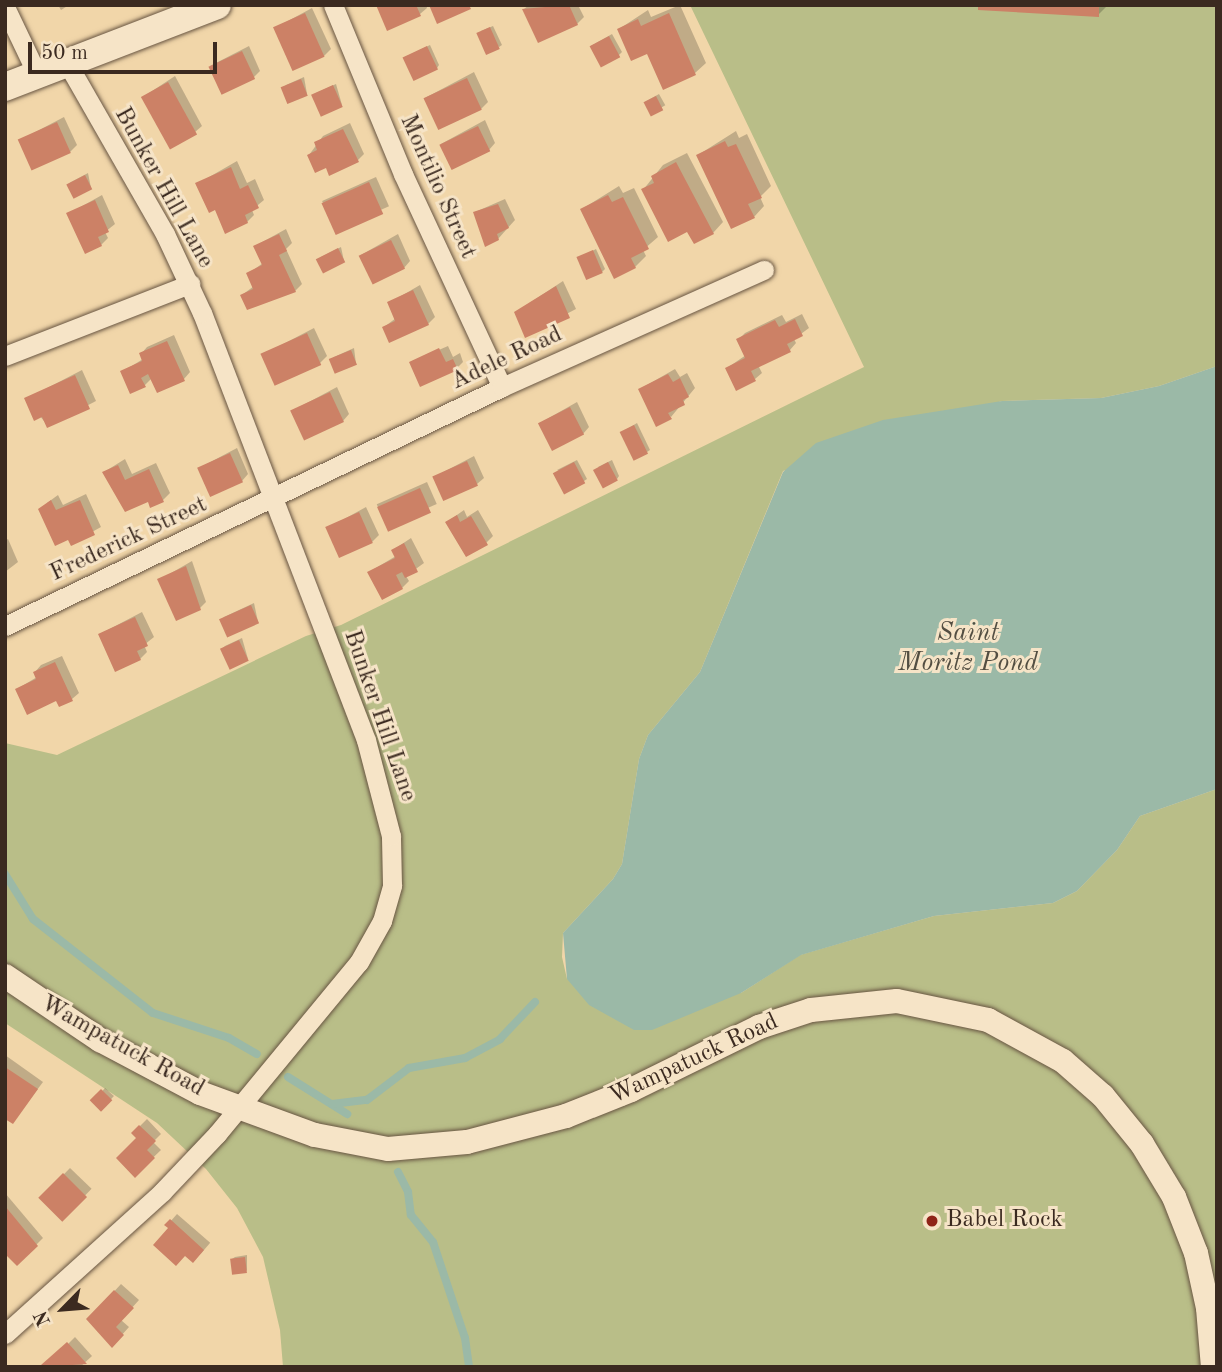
<!DOCTYPE html>
<style>
body{margin:0}
#map{position:relative;width:1222px;height:1372px;overflow:hidden;background:#f1d6a9;font-family:"Old Standard TT",serif}
div>[style]{position:absolute}
[style*='--x']{left:calc(var(--x)*1px);top:calc(var(--y)*1px);width:calc(var(--w)*1px);rotate:calc(var(--a)*1deg)}
.green>*{inset:0;background:#b9be88}
.water>*{inset:0;background:#9bb9a7}
.shadow>*{inset:0;background:#0003;transform-origin:0 0}
.stream>*{height:8px;margin:-4px;padding:0 4px;transform-origin:4px;border-radius:4px;background:#9bb9a7}
.building>*{inset:0;background:#cc8166;transform-origin:0 0}
.roads{filter:drop-shadow(0 0 2px #685542) drop-shadow(0 0 2px #685542)}
.minor>*{height:19px;margin:-9.5px;padding:0 9.5px;transform-origin:9.5px;border-radius:9.5px;background:#f6e4c7}
.tertiary>*{height:24px;margin:-12px;padding:0 12px;transform-origin:12px;border-radius:12px;background:#f6e4c7}
.secondary>*{height:28px;margin:-14px;padding:0 14px;transform-origin:14px;border-radius:14px;background:#f6e4c7}
.dots>*{width:19px;height:19px;translate:-50% -50%;box-sizing:border-box;border:4px solid #f6e4c7;border-radius:50%}
span{translate:-50% -50%;white-space:nowrap;text-align:center;line-height:1.15;-webkit-text-stroke:6px #f6e4c7;paint-order:stroke}
.street-label{font-size:24px;color:#3b2a20}
.poi-label{font-size:24px;color:#3b2a20}
.left{translate:0 -50%;text-align:left}
.water-label{font-size:26px;color:#534e42;font-style:italic}
.frame{position:absolute;inset:0;border:7px solid #3b2a20;pointer-events:none}
.north{position:absolute;left:28px;top:1274px;width:70px;height:70px;-webkit-text-stroke:5px #f6e4c7;paint-order:stroke;rotate:245deg;font-size:19px;font-weight:700;line-height:28px;text-align:center;color:#3b2a20}
.north::after{content:'';display:block;margin:auto;width:24px;height:32px;background:#3b2a20;clip-path:polygon(50% 0,100% 100%,50% 72%,0 100%)}
.scale{position:absolute;left:28px;top:42px;width:189px;height:32px;box-sizing:border-box;border:4px solid #3b2a20;border-top:0;padding-left:9px;font-size:21px;line-height:24px;white-space:nowrap;color:#3b2a20;-webkit-text-stroke:5px #f6e4c7;paint-order:stroke}
</style>
<div id="map">
<div class="green">
<i style="clip-path:polygon(690px 5px,1217px 5px,1217px 366px,1159px 386px,1101px 398px,1002px 401px,783px 471px,700px 672px,648px 735px,639px 759px,622px 864px,613px 879px,563px 933px,562px 957px,567px 979px,741px 993px,800px 955px,934px 916px,1053px 903px,1077px 891px,1117px 850px,1140px 816px,1217px 789px,1217px 1367px,283px 1367px,280px 1330px,263px 1257px,237px 1208px,206px 1169px,157px 1123px,5px 1023px,5px 743px,57px 755px,306px 636px,341px 625px,864px 367px)"></i>
</div>
<div class="water">
<i style="clip-path:polygon(1217px 366px,1217px 789px,1140px 816px,1117px 850px,1077px 891px,1053px 903px,934px 916px,801px 955px,741px 993px,652px 1030px,634px 1030px,589px 1005px,567px 979px,563px 933px,613px 879px,622px 864px,639px 759px,648px 735px,700px 672px,783px 472px,816px 443px,883px 420px,1002px 401px,1101px 398px,1159px 386px)"></i>
</div>
<div class="shadow">
<i style="clip-path:polygon(58px 5px,69px 5px,61px 10px)"></i>
<i style="clip-path:polygon(378px 5px,426px 5px,427px 8px,420px 14px)"></i>
<i style="clip-path:polygon(529px 5px,578px 5px,584px 17px,577px 24px,524px 9px)"></i>
<i style="clip-path:polygon(680px 5px,706px 63px,695px 73px,648px 52px,619px 29px,648px 10px,651px 17px)"></i>
<i style="clip-path:polygon(980px 5px,1108px 5px,1098px 15px)"></i>
<i style="clip-path:polygon(312px 8px,331px 49px,324px 56px,275px 28px)"></i>
<i style="clip-path:polygon(493px 26px,502px 45px,499px 47px,481px 31px)"></i>
<i style="clip-path:polygon(612px 34px,622px 52px,619px 55px,591px 46px)"></i>
<i style="clip-path:polygon(430px 45px,439px 65px,437px 68px,405px 57px)"></i>
<i style="clip-path:polygon(249px 46px,260px 71px,254px 77px,210px 66px)"></i>
<i style="clip-path:polygon(474px 72px,488px 102px,481px 109px,425px 98px)"></i>
<i style="clip-path:polygon(175px 76px,202px 126px,195px 132px,143px 97px)"></i>
<i style="clip-path:polygon(304px 77px,307px 94px,283px 88px,286px 85px)"></i>
<i style="clip-path:polygon(336px 84px,342px 105px,313px 95px,316px 93px)"></i>
<i style="left:659px;top:94px;width:13px;height:16px;rotate:61deg"></i>
<i style="clip-path:polygon(64px 117px,77px 145px,70px 152px,20px 140px)"></i>
<i style="clip-path:polygon(485px 120px,495px 143px,489px 150px,441px 144px)"></i>
<i style="clip-path:polygon(350px 123px,364px 154px,357px 161px,326px 166px,309px 155px,323px 136px)"></i>
<i style="clip-path:polygon(736px 131px,739px 138px,747px 134px,771px 186px,760px 197px,764px 206px,754px 217px,698px 155px)"></i>
<i style="clip-path:polygon(687px 153px,723px 222px,713px 233px,688px 229px,643px 190px,663px 165px)"></i>
<i style="clip-path:polygon(237px 161px,247px 183px,255px 179px,264px 200px,252px 210px,254px 215px,247px 222px,216px 208px,197px 184px)"></i>
<i style="clip-path:polygon(88px 173px,91px 188px,68px 184px,71px 182px)"></i>
<i style="left:376px;top:177px;width:32px;height:59px;rotate:66deg"></i>
<i style="clip-path:polygon(619px 186px,623px 193px,634px 188px,658px 237px,643px 250px,646px 256px,635px 267px,582px 209px)"></i>
<i style="clip-path:polygon(102px 195px,115px 224px,105px 232px,108px 238px,101px 245px,68px 214px)"></i>
<i style="clip-path:polygon(505px 199px,515px 220px,498px 239px,475px 212px)"></i>
<i style="clip-path:polygon(286px 229px,292px 243px,286px 249px,302px 284px,295px 291px,242px 295px,254px 286px,248px 274px,263px 263px,255px 246px)"></i>
<i style="clip-path:polygon(398px 234px,410px 261px,404px 268px,361px 255px)"></i>
<i style="clip-path:polygon(341px 247px,344px 261px,318px 260px,321px 257px)"></i>
<i style="clip-path:polygon(596px 249px,605px 269px,602px 272px,579px 258px)"></i>
<i style="clip-path:polygon(563px 281px,576px 309px,526px 335px,516px 312px)"></i>
<i style="clip-path:polygon(420px 285px,435px 317px,428px 324px,384px 327px,396px 318px,389px 303px)"></i>
<i style="clip-path:polygon(802px 314px,809px 328px,794px 339px,796px 343px,790px 350px,758px 365px,762px 373px,755px 379px,727px 368px,746px 355px,738px 340px,745px 333px,782px 315px,786px 322px)"></i>
<i style="clip-path:polygon(314px 328px,327px 356px,320px 363px,262px 355px)"></i>
<i style="clip-path:polygon(174px 335px,190px 372px,184px 379px,152px 378px,144px 386px,122px 372px,143px 359px,141px 354px,147px 347px)"></i>
<i style="clip-path:polygon(448px 346px,453px 357px,460px 353px,463px 362px,457px 368px,411px 362px)"></i>
<i style="clip-path:polygon(354px 348px,356px 364px,331px 360px,334px 357px)"></i>
<i style="clip-path:polygon(675px 369px,680px 377px,687px 373px,695px 388px,671px 417px,640px 389px)"></i>
<i style="clip-path:polygon(82px 370px,96px 401px,48px 426px,26px 399px)"></i>
<i style="clip-path:polygon(337px 387px,349px 414px,343px 421px,292px 411px)"></i>
<i style="clip-path:polygon(577px 402px,589px 427px,583px 434px,540px 423px)"></i>
<i style="clip-path:polygon(637px 423px,650px 450px,647px 452px,622px 432px)"></i>
<i style="clip-path:polygon(237px 448px,248px 474px,242px 481px,199px 468px)"></i>
<i style="clip-path:polygon(474px 456px,484px 478px,477px 484px,434px 477px)"></i>
<i style="clip-path:polygon(125px 459px,132px 474px,156px 463px,170px 493px,163px 500px,149px 500px,104px 472px)"></i>
<i style="clip-path:polygon(577px 460px,587px 479px,584px 481px,557px 470px)"></i>
<i style="clip-path:polygon(612px 460px,619px 476px,617px 479px,598px 467px)"></i>
<i style="left:427px;top:482px;width:24px;height:55px;rotate:66deg"></i>
<i style="clip-path:polygon(86px 494px,101px 527px,72px 543px,47px 503px,58px 495px,63px 505px)"></i>
<i style="clip-path:polygon(366px 507px,379px 535px,372px 542px,328px 528px)"></i>
<i style="clip-path:polygon(464px 510px,467px 517px,478px 510px,493px 536px,486px 543px,447px 522px)"></i>
<i style="clip-path:polygon(411px 538px,424px 563px,406px 576px,409px 581px,402px 588px,369px 572px,396px 556px,393px 550px)"></i>
<i style="clip-path:polygon(8px 539px,18px 562px,5px 572px,5px 541px)"></i>
<i style="clip-path:polygon(192px 561px,206px 602px,200px 608px,159px 580px)"></i>
<i style="clip-path:polygon(254px 603px,258px 622px,221px 620px,224px 617px)"></i>
<i style="clip-path:polygon(142px 612px,154px 637px,144px 645px,147px 652px,140px 659px,100px 634px)"></i>
<i style="clip-path:polygon(242px 638px,248px 659px,222px 649px,225px 646px)"></i>
<i style="clip-path:polygon(62px 656px,79px 693px,72px 699px,17px 689px,37px 677px,35px 672px,41px 665px)"></i>
<i style="clip-path:polygon(5px 1055px,43px 1082px,13px 1122px,5px 1107px)"></i>
<i style="left:105px;top:1088px;width:12px;height:18px;rotate:42deg"></i>
<i style="clip-path:polygon(147px 1119px,161px 1134px,153px 1142px,161px 1150px,135px 1175px,138px 1138px,133px 1133px)"></i>
<i style="left:70px;top:1168px;width:30px;height:42px;rotate:44deg"></i>
<i style="clip-path:polygon(5px 1193px,43px 1238px,17px 1264px,5px 1251px)"></i>
<i style="left:177px;top:1214px;width:44px;height:15px;rotate:41deg"></i>
<i style="clip-path:polygon(247px 1255px,247px 1271px,232px 1259px,235px 1257px)"></i>
<i style="clip-path:polygon(121px 1284px,139px 1300px,121px 1320px,129px 1327px,112px 1346px,89px 1319px)"></i>
<i style="clip-path:polygon(75px 1337px,92px 1356px,80px 1367px,45px 1367px)"></i>
</div>
<div class="stream">
<i style="--x:5;--y:874;--w:53;--a:58.1"></i>
<i style="--x:33;--y:919;--w:152;--a:38.1"></i>
<i style="--x:153;--y:1013;--w:80;--a:18.2"></i>
<i style="--x:229;--y:1038;--w:32;--a:30"></i>
<i style="--x:288;--y:1077;--w:70;--a:32.1"></i>
<i style="--x:332;--y:1104;--w:35;--a:-7"></i>
<i style="--x:367;--y:1100;--w:53;--a:-37.3"></i>
<i style="--x:409;--y:1068;--w:57;--a:-10.1"></i>
<i style="--x:465;--y:1058;--w:40;--a:-28"></i>
<i style="--x:500;--y:1039;--w:51;--a:-46.6"></i>
<i style="--x:398;--y:1172;--w:22;--a:63"></i>
<i style="--x:408;--y:1192;--w:23;--a:83"></i>
<i style="--x:411;--y:1215;--w:35;--a:51"></i>
<i style="--x:433;--y:1242;--w:101;--a:71.6"></i>
<i style="--x:465;--y:1338;--w:29;--a:82"></i>
</div>
<div class="building">
<i style="clip-path:polygon(376px 5px,416px 5px,421px 16px,387px 31px)"></i>
<i style="clip-path:polygon(429px 5px,469px 5px,471px 9px,437px 24px)"></i>
<i style="clip-path:polygon(569px 5px,578px 25px,538px 43px,522px 9px)"></i>
<i style="clip-path:polygon(978px 5px,1099px 5px,1099px 17px,978px 10px)"></i>
<i style="left:305px;top:13px;width:48px;height:35px;rotate:66deg"></i>
<i style="clip-path:polygon(669px 13px,696px 75px,663px 90px,647px 54px,631px 61px,617px 29px,638px 19px,641px 26px)"></i>
<i style="left:490px;top:27px;width:24px;height:15px;rotate:66deg"></i>
<i style="left:609px;top:36px;width:24px;height:22px;rotate:62deg"></i>
<i style="left:427px;top:46px;width:26px;height:27px;rotate:65deg"></i>
<i style="left:242px;top:51px;width:31px;height:37px;rotate:65deg"></i>
<i style="left:467px;top:78px;width:35px;height:48px;rotate:65deg"></i>
<i style="left:301px;top:79px;width:18px;height:22px;rotate:68deg"></i>
<i style="left:168px;top:82px;width:60px;height:31px;rotate:61deg"></i>
<i style="left:333px;top:85px;width:24px;height:24px;rotate:66deg"></i>
<i style="left:656px;top:96px;width:16px;height:14px;rotate:63deg"></i>
<i style="left:57px;top:122px;width:34px;height:43px;rotate:66deg"></i>
<i style="left:478px;top:126px;width:28px;height:43px;rotate:64deg"></i>
<i style="clip-path:polygon(343px 129px,359px 162px,329px 176px,326px 168px,315px 173px,307px 155px,317px 150px,314px 142px)"></i>
<i style="clip-path:polygon(725px 141px,728px 147px,736px 144px,762px 198px,748px 204px,755px 218px,731px 229px,696px 155px)"></i>
<i style="clip-path:polygon(676px 162px,714px 234px,694px 244px,687px 232px,668px 242px,641px 189px,654px 183px,651px 176px)"></i>
<i style="clip-path:polygon(231px 167px,240px 189px,248px 185px,259px 208px,245px 215px,248px 223px,225px 234px,215px 210px,209px 213px,195px 183px)"></i>
<i style="left:85px;top:175px;width:16px;height:21px;rotate:63deg"></i>
<i style="left:369px;top:182px;width:35px;height:52px;rotate:66deg"></i>
<i style="clip-path:polygon(608px 195px,612px 202px,623px 197px,649px 249px,631px 258px,636px 268px,614px 279px,580px 209px)"></i>
<i style="clip-path:polygon(95px 200px,109px 232px,98px 237px,102px 246px,85px 254px,66px 213px)"></i>
<i style="clip-path:polygon(498px 204px,509px 228px,497px 234px,499px 240px,485px 247px,473px 212px)"></i>
<i style="clip-path:polygon(279px 234px,287px 251px,279px 255px,296px 292px,247px 310px,240px 295px,253px 289px,246px 273px,262px 265px,253px 246px)"></i>
<i style="left:391px;top:240px;width:32px;height:36px;rotate:64deg"></i>
<i style="left:338px;top:248px;width:16px;height:25px;rotate:63deg"></i>
<i style="left:593px;top:250px;width:25px;height:18px;rotate:67deg"></i>
<i style="clip-path:polygon(556px 286px,570px 318px,525px 338px,514px 312px)"></i>
<i style="clip-path:polygon(413px 290px,429px 325px,389px 343px,382px 327px,395px 321px,387px 302px)"></i>
<i style="clip-path:polygon(795px 319px,803px 336px,787px 344px,791px 352px,751px 371px,756px 381px,736px 391px,725px 368px,745px 358px,736px 339px,775px 320px,779px 327px)"></i>
<i style="left:307px;top:333px;width:35px;height:51px;rotate:66deg"></i>
<i style="clip-path:polygon(167px 341px,185px 381px,157px 393px,148px 374px,141px 378px,146px 387px,130px 394px,120px 371px,142px 361px,139px 353px)"></i>
<i style="clip-path:polygon(439px 348px,446px 362px,453px 359px,458px 370px,420px 387px,409px 362px)"></i>
<i style="left:351px;top:350px;width:16px;height:24px;rotate:68deg"></i>
<i style="clip-path:polygon(668px 374px,673px 382px,680px 378px,689px 397px,683px 400px,685px 405px,668px 413px,672px 419px,656px 427px,638px 389px)"></i>
<i style="clip-path:polygon(75px 375px,90px 409px,47px 428px,42px 417px,34px 421px,24px 398px)"></i>
<i style="left:330px;top:392px;width:33px;height:44px;rotate:65deg"></i>
<i style="left:570px;top:407px;width:31px;height:36px;rotate:63deg"></i>
<i style="left:634px;top:425px;width:32px;height:16px;rotate:64deg"></i>
<i style="left:230px;top:453px;width:32px;height:36px;rotate:66deg"></i>
<i style="left:467px;top:461px;width:27px;height:38px;rotate:66deg"></i>
<i style="left:574px;top:462px;width:24px;height:24px;rotate:62deg"></i>
<i style="left:608px;top:462px;width:21px;height:17px;rotate:62deg"></i>
<i style="clip-path:polygon(118px 465px,125px 480px,149px 469px,164px 502px,150px 508px,148px 502px,125px 512px,102px 472px)"></i>
<i style="left:420px;top:488px;width:27px;height:47px;rotate:66deg"></i>
<i style="clip-path:polygon(51px 500px,56px 510px,80px 500px,95px 535px,71px 546px,68px 540px,55px 546px,38px 509px)"></i>
<i style="left:359px;top:512px;width:34px;height:37px;rotate:66deg"></i>
<i style="clip-path:polygon(457px 515px,460px 522px,471px 516px,488px 545px,466px 557px,445px 522px)"></i>
<i style="clip-path:polygon(404px 543px,418px 572px,405px 578px,402px 572px,396px 575px,403px 589px,382px 600px,367px 572px,395px 558px,391px 550px)"></i>
<i style="clip-path:polygon(186px 566px,201px 610px,176px 621px,157px 579px)"></i>
<i style="left:251px;top:605px;width:20px;height:35px;rotate:66deg"></i>
<i style="clip-path:polygon(135px 617px,148px 646px,137px 651px,141px 660px,115px 672px,98px 634px)"></i>
<i style="left:239px;top:640px;width:23px;height:21px;rotate:65deg"></i>
<i style="clip-path:polygon(55px 662px,73px 701px,59px 707px,56px 701px,27px 715px,15px 689px,36px 679px,33px 672px)"></i>
<i style="clip-path:polygon(5px 1067px,38px 1089px,13px 1124px,5px 1119px)"></i>
<i style="left:101px;top:1089px;width:16px;height:16px;rotate:45deg"></i>
<i style="clip-path:polygon(139px 1125px,156px 1141px,147px 1150px,155px 1158px,135px 1178px,116px 1158px,136px 1138px,131px 1133px)"></i>
<i style="left:63px;top:1173px;width:34px;height:35px;rotate:45deg"></i>
<i style="clip-path:polygon(5px 1206px,38px 1246px,17px 1266px,5px 1254px)"></i>
<i style="clip-path:polygon(170px 1219px,204px 1250px,193px 1263px,185px 1256px,176px 1266px,153px 1245px,168px 1228px,164px 1225px)"></i>
<i style="left:245px;top:1257px;width:16px;height:15px;rotate:83deg"></i>
<i style="clip-path:polygon(114px 1290px,134px 1308px,116px 1327px,124px 1335px,112px 1348px,86px 1319px)"></i>
<i style="clip-path:polygon(67px 1342px,87px 1364px,43px 1367px,41px 1365px)"></i>
</div>
<div class="roads">
<div class="minor">
<i style="--x:333;--y:5;--w:183;--a:67.5"></i>
<i style="--x:403;--y:174;--w:235;--a:65.1"></i>
<i style="--x:5;--y:7;--w:74;--a:64.5"></i>
<i style="--x:5;--y:356;--w:199;--a:-21.3"></i>
<i style="--x:5;--y:626;--w:551;--a:-25.68"></i>
<i style="--x:502;--y:387;--w:287;--a:-24.1"></i>
<i style="--x:5;--y:1334;--w:212;--a:-42.1"></i>
<i style="--x:162;--y:1192;--w:80;--a:-46.5"></i>
<i style="--x:217;--y:1134;--w:223;--a:-50.5"></i>
<i style="--x:359;--y:962;--w:47;--a:-60.7"></i>
<i style="--x:382;--y:921;--w:37;--a:-74"></i>
<i style="--x:392;--y:885;--w:49;--a:-91.2"></i>
<i style="--x:391;--y:836;--w:99;--a:-104.6"></i>
<i style="--x:366;--y:740;--w:457;--a:-111"></i>
<i style="--x:202;--y:313;--w:87;--a:-115.1"></i>
<i style="--x:165;--y:234;--w:197;--a:-119.8"></i>
</div>
<div class="tertiary">
<i style="--x:5;--y:976;--w:115;--a:34"></i>
<i style="--x:100;--y:1040;--w:113;--a:27.9"></i>
<i style="--x:200;--y:1093;--w:122;--a:20.1"></i>
<i style="--x:315;--y:1135;--w:74;--a:10.9"></i>
<i style="--x:388;--y:1149;--w:79;--a:-5.1"></i>
<i style="--x:467;--y:1142;--w:102;--a:-14.7"></i>
<i style="--x:566;--y:1116;--w:70;--a:-21.8"></i>
<i style="--x:631;--y:1090;--w:143;--a:-26.2"></i>
<i style="--x:759;--y:1027;--w:55;--a:-18.1"></i>
<i style="--x:811;--y:1010;--w:86;--a:-6"></i>
<i style="--x:897;--y:1001;--w:93;--a:11.8"></i>
<i style="--x:988;--y:1020;--w:85;--a:28.7"></i>
<i style="--x:1063;--y:1061;--w:53;--a:41.2"></i>
<i style="--x:1103;--y:1096;--w:62;--a:50.9"></i>
<i style="--x:1142;--y:1144;--w:62;--a:58.9"></i>
<i style="--x:1174;--y:1197;--w:60;--a:68.6"></i>
<i style="--x:1196;--y:1253;--w:56;--a:77.7"></i>
<i style="--x:1208;--y:1308;--w:59;--a:85.2"></i>
</div>
<div class="secondary">
<i style="--x:5;--y:87;--w:227;--a:-21.1"></i>
</div>
</div>
<div class="dots">
<i style="left:932px;top:1221px;background:#8f2418"></i>
</div>
<div class="street-label">
<span style="left:437px;top:187px;rotate:66deg">Montilio Street</span>
<span style="left:163px;top:188px;rotate:61deg">Bunker Hill Lane</span>
<span style="left:507px;top:359px;rotate:-25deg">Adele Road</span>
<span style="left:129px;top:540px;rotate:-25deg">Frederick Street</span>
<span style="left:379px;top:716px;rotate:71deg">Bunker Hill Lane</span>
<span style="left:122px;top:1047px;rotate:29deg">Wampatuck Road</span>
<span style="left:694px;top:1060px;rotate:-25deg">Wampatuck Road</span>
</div>
<div class="poi-label">
<span class="left" style="left:946px;top:1221px">Babel Rock</span>
</div>
<div class="water-label">
<span style="left:968px;top:649px">Saint<br>Moritz Pond</span>
</div>
<div class="frame"></div>
<div class="north">N</div>
<div class="scale">50 m</div>
</div>
